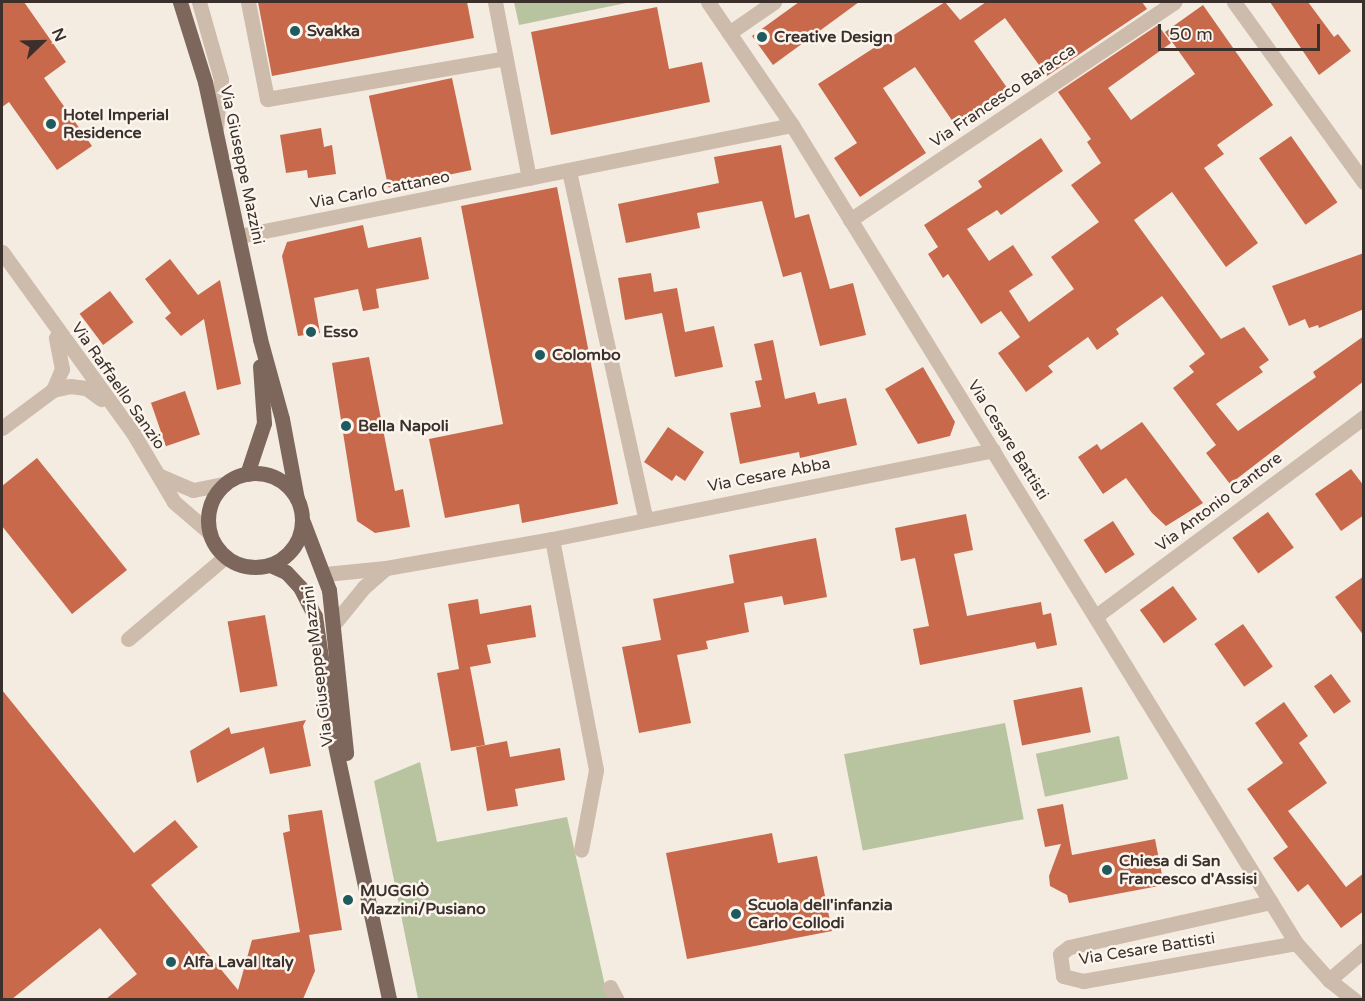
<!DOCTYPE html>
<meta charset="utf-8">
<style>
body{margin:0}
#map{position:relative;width:1365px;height:1001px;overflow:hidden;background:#f4ebe1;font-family:"Varela Round",sans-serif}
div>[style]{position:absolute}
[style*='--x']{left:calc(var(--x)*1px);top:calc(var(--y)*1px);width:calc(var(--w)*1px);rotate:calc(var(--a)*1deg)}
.green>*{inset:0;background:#b8c4a0;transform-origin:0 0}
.building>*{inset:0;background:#c8694b;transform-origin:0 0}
.minor>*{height:15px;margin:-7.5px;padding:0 7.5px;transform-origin:7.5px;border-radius:7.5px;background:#cdbbac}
.major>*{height:15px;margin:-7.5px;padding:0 7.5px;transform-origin:7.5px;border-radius:7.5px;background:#7d675c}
.major>.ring{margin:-7.5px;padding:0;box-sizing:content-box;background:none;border:15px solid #7d675c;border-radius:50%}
.dots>*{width:16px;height:16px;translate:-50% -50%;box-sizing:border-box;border:3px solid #fbf5ee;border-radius:50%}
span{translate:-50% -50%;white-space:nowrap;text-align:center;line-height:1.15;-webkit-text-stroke:5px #fbf5ee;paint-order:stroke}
.poi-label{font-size:16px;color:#3b302b;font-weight:700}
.left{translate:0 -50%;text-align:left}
.street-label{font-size:16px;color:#3b302b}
.frame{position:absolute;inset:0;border:3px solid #3b302b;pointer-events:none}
.north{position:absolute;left:12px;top:12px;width:60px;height:60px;-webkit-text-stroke:4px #fbf5ee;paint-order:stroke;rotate:67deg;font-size:16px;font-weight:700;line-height:24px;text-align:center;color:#3b302b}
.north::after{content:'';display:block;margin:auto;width:21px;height:27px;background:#3b302b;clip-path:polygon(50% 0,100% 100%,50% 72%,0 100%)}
.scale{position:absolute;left:1158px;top:24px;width:162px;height:27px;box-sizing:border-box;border:3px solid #3b302b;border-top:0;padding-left:8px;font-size:18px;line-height:21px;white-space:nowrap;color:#3b302b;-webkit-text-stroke:4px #fbf5ee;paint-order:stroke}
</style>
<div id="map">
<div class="green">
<i style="clip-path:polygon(514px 2px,631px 2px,519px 25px)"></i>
<i style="left:1005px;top:723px;width:98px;height:164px;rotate:79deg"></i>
<i style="left:1119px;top:736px;width:44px;height:85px;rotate:78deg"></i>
<i style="clip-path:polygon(420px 762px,437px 842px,567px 817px,608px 999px,418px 999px,374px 781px)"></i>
</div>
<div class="building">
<i style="clip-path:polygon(2px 2px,24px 2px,66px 62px,44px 78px,92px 146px,57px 170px,9px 102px,2px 107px)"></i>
<i style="clip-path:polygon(258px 2px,467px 2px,474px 38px,272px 76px)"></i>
<i style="clip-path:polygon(799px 2px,859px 2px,773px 65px,752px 36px)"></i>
<i style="clip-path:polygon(945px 2px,960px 20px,986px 2px,1142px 2px,1147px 9px,1047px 76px,1005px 18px,974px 41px,1010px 92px,958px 129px,915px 67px,883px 88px,926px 153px,860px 197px,834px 158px,857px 143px,818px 84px)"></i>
<i style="clip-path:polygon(1270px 2px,1308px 2px,1334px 37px,1338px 34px,1351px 51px,1319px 75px)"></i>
<i style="clip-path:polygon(1203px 5px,1273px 105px,1217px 145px,1224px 154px,1204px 168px,1258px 243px,1226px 267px,1172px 192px,1134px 220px,1221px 339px,1244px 327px,1269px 360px,1259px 367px,1263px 372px,1216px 404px,1238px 431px,1316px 377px,1313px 372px,1364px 336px,1364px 381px,1230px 484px,1206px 453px,1216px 445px,1173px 388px,1194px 372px,1189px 366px,1205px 354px,1162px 296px,1116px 329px,1119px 334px,1097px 350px,1088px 337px,1048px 366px,1053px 372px,1026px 392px,998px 353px,1020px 337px,1001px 311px,981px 324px,948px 274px,943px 278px,928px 254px,938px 247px,924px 225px,982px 187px,978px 181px,1041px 138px,1063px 171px,1001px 215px,997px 210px,967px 229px,989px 261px,1013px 245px,1033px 275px,1009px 291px,1029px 322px,1074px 289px,1051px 257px,1099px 222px,1071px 185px,1101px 163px,1087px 142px,1091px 139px,1058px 92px,1158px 25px,1171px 43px,1108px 88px,1131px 120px,1195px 74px,1165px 32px)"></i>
<i style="clip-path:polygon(657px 7px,669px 69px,702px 62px,710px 102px,551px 135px,531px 32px)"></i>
<i style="left:452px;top:78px;width:94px;height:85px;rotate:78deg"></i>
<i style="clip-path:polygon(321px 128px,324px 147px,332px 145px,336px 174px,308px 178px,307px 170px,286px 173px,280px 135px)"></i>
<i style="left:1291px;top:136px;width:81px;height:39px;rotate:55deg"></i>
<i style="clip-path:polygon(781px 145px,795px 218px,809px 214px,830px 289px,853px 283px,866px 335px,820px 346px,801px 272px,783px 277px,762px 201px,697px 213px,700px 228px,626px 243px,618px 204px,719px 183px,714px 157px)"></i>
<i style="clip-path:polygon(557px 187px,618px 504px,522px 523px,519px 504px,445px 518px,429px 439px,503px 424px,461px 206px)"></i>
<i style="clip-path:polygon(363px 225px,368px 248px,421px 237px,429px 279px,376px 289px,379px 308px,363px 311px,358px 289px,314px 298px,320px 333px,298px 336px,282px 256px,287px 242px)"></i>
<i style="clip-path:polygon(1364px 253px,1364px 309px,1319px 328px,1318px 325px,1309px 328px,1305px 319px,1289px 326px,1272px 286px)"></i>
<i style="clip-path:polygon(170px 259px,198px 295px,220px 280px,241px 384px,217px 390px,204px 319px,181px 336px,165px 318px,171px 313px,145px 279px)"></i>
<i style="clip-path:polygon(651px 273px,654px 292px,677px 288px,685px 332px,714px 326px,723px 367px,675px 377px,662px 313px,625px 320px,618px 278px)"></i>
<i style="left:110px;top:291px;width:39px;height:38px;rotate:53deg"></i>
<i style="clip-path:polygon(773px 340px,785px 399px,815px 392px,818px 404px,846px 398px,857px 445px,800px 458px,799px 452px,740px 464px,730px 413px,761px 407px,755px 381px,762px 380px,754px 344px)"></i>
<i style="clip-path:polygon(369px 357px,395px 491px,403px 489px,410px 527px,375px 533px,357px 521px,332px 363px)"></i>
<i style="clip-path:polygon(923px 367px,955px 422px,950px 436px,918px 444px,885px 389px)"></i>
<i style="left:185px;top:391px;width:46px;height:36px;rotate:71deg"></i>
<i style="clip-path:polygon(1142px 422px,1203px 503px,1166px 526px,1152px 513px,1126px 478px,1103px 494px,1078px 457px,1097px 444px,1101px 450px)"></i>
<i style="clip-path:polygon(668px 427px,704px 452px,685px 481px,676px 475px,672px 481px,644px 462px)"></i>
<i style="clip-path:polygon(37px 458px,127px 570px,72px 614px,2px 526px,2px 486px)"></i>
<i style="clip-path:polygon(1351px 469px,1364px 486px,1364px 515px,1341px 531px,1315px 494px)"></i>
<i style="left:1268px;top:512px;width:44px;height:44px;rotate:54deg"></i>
<i style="clip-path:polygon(966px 514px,973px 550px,954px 554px,967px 616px,1041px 602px,1043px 615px,1051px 613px,1057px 645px,1037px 649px,1035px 642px,920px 665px,913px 629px,929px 626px,915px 558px,901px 561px,895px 528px)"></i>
<i style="left:1113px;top:521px;width:40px;height:35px;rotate:57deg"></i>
<i style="clip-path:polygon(816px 538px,827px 597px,784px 605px,782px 596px,744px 603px,749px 632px,706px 641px,708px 649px,677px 655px,691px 723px,639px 733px,622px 647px,661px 640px,653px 599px,734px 583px,729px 555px)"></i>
<i style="clip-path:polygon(1364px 576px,1364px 636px,1335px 597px)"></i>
<i style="left:1173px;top:586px;width:41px;height:41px;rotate:54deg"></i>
<i style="clip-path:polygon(478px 599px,480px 614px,531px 605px,536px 637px,487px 645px,491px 663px,470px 667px,485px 745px,451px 751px,437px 673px,459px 669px,448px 604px)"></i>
<i style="left:265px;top:615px;width:72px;height:38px;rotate:80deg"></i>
<i style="left:1243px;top:624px;width:52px;height:35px;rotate:55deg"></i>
<i style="left:1331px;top:674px;width:34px;height:21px;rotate:54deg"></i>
<i style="left:1082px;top:687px;width:46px;height:70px;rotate:79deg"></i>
<i style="clip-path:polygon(2px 690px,134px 853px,175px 820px,198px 847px,151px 885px,238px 990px,252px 940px,300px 932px,283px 833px,290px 831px,288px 815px,322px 810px,342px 930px,309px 935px,315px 971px,303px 999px,106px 999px,137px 974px,100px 928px,12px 999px,2px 999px)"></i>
<i style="clip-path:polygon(1284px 702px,1308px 736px,1299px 743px,1327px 783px,1288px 811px,1346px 887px,1364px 873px,1364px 911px,1341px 928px,1308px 884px,1298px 892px,1273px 858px,1288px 847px,1247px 789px,1283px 763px,1255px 723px)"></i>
<i style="clip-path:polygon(306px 720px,303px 726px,311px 766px,270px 774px,264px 747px,197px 783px,190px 751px,229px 727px,231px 734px)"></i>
<i style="clip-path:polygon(507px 741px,510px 757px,560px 748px,565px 780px,515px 789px,518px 806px,487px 811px,476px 747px)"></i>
<i style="clip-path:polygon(1063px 804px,1072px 855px,1155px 839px,1164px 885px,1069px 903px,1067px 895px,1050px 886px,1049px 876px,1061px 844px,1045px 847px,1037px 809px)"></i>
<i style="clip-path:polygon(772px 833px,778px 863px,817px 856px,832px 931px,687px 959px,666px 853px)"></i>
</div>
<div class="minor">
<i style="--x:199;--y:2;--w:80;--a:74.1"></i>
<i style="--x:221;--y:79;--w:49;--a:95.8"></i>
<i style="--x:248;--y:2;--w:99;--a:78.9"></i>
<i style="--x:267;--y:99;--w:242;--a:-9.7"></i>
<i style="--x:495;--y:2;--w:179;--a:79.1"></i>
<i style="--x:708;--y:2;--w:149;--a:55.7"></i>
<i style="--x:792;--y:125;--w:961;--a:58.36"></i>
<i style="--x:1296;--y:943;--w:50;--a:48.3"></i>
<i style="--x:1329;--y:980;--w:33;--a:38"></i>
<i style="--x:1234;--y:2;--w:222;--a:54.2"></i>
<i style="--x:729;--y:33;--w:55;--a:-34.6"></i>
<i style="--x:569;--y:171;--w:355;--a:77.6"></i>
<i style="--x:850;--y:220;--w:391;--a:-33.9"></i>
<i style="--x:239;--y:236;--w:564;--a:-11.35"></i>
<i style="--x:2;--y:252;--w:223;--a:54.1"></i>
<i style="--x:133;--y:433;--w:80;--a:59.3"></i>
<i style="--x:174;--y:502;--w:46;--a:40.6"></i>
<i style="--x:53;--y:390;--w:23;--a:-67"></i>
<i style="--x:62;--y:369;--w:32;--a:-101"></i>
<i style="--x:2;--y:428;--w:64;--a:-36.7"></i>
<i style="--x:53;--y:390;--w:17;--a:-13"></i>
<i style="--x:70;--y:386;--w:16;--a:7"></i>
<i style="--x:86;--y:388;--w:19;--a:36"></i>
<i style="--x:160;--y:476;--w:36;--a:23"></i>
<i style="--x:193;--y:490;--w:33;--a:-11"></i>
<i style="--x:552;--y:539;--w:235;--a:79.2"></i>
<i style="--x:596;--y:770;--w:81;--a:100.6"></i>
<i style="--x:325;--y:574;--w:61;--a:-5.6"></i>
<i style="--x:386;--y:568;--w:169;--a:-9.9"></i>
<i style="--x:552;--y:539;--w:450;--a:-11.4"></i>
<i style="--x:1096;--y:616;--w:334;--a:-36.6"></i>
<i style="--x:333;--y:625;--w:49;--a:-50.8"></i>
<i style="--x:364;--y:587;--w:29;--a:-41"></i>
<i style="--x:128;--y:639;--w:127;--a:-40.2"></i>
<i style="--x:1271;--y:902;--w:207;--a:167.4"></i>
<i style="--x:1069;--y:947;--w:11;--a:142"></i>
<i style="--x:1060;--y:954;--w:22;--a:82"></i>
<i style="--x:1063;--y:976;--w:21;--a:14"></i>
<i style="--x:1083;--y:981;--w:216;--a:-10.1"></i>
<i style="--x:1329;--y:980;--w:46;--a:-40.6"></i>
<i style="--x:610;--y:987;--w:15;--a:62"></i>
</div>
<div class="major">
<i style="--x:180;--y:2;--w:84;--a:72.6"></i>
<i style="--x:205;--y:82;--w:263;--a:77.9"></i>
<i style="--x:260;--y:339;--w:83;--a:74.6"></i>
<i style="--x:282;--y:419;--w:81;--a:79.4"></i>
<i class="ring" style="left:208px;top:473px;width:79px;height:79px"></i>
<i style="--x:247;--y:474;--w:54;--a:-71.6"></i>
<i style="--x:264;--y:423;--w:57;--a:-94"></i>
<i style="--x:303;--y:522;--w:73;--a:69.1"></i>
<i style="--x:329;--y:590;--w:164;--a:84"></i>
<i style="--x:270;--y:565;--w:17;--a:24"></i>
<i style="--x:286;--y:572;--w:21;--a:47"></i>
<i style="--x:300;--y:587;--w:33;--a:63"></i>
<i style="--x:315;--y:616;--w:111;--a:81.7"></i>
<i style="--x:331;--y:726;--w:280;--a:78"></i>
</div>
<div class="dots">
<i style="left:295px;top:31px;background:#1f5a5e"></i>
<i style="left:762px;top:37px;background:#1f5a5e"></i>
<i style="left:51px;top:124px;background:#1f5a5e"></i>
<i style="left:311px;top:332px;background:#1f5a5e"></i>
<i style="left:540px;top:355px;background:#1f5a5e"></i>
<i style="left:346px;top:426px;background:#1f5a5e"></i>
<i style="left:1107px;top:870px;background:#1f5a5e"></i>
<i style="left:348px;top:900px;background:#1f5a5e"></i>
<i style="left:736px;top:914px;background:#1f5a5e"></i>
<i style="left:171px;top:962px;background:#1f5a5e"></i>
</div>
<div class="poi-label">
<span class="left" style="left:307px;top:31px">Svakka</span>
<span class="left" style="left:774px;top:37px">Creative Design</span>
<span class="left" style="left:63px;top:124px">Hotel Imperial<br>Residence</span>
<span class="left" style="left:323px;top:332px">Esso</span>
<span class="left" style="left:552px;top:355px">Colombo</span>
<span class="left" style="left:358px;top:426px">Bella Napoli</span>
<span class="left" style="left:1119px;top:870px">Chiesa di San<br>Francesco d'Assisi</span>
<span class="left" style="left:360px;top:900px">MUGGIÒ<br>Mazzini/Pusiano</span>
<span class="left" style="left:748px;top:914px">Scuola dell'infanzia<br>Carlo Collodi</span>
<span class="left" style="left:183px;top:962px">Alfa Laval Italy</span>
</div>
<div class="street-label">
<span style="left:1003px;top:96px;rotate:-34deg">Via Francesco Baracca</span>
<span style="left:242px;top:165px;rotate:78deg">Via Giuseppe Mazzini</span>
<span style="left:380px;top:190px;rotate:-11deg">Via Carlo Cattaneo</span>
<span style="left:118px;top:386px;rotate:55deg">Via Raffaello Sanzio</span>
<span style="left:1008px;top:440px;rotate:58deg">Via Cesare Battisti</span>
<span style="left:769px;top:475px;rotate:-11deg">Via Cesare Abba</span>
<span style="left:1219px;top:502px;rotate:-37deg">Via Antonio Cantore</span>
<span style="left:318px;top:666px;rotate:-97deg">Via Giuseppe Mazzini</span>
<span style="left:1147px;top:949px;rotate:-9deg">Via Cesare Battisti</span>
</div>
<div class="frame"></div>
<div class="north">N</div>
<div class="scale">50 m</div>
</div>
